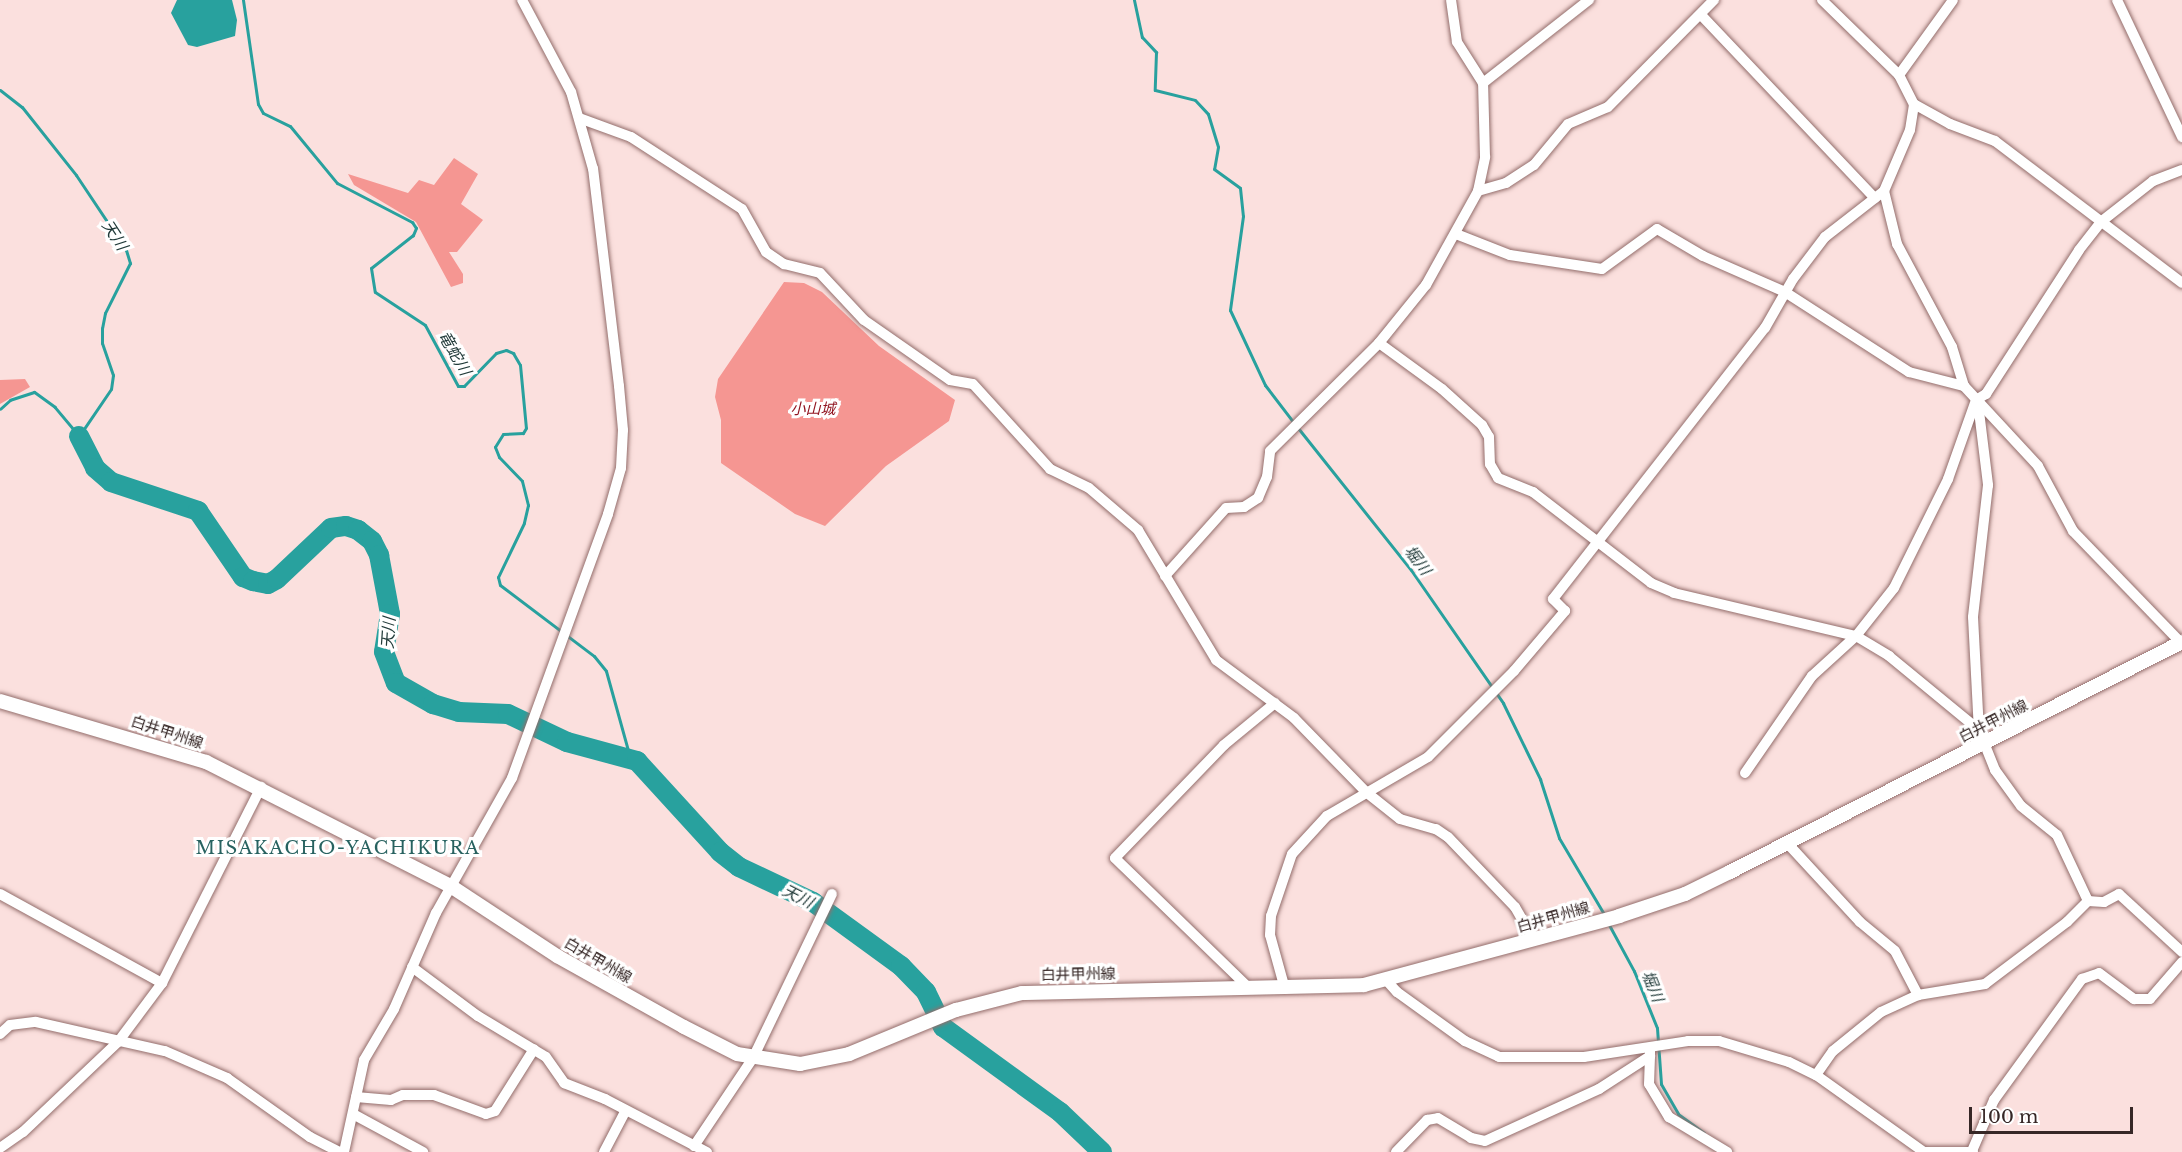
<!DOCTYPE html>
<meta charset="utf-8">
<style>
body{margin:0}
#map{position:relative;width:2182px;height:1152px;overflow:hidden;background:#fbe0de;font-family:"Libre Baskerville","Noto Sans JP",serif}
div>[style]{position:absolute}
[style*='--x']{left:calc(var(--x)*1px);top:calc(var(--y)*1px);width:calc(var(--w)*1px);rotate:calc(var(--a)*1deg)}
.green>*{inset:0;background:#f59692}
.water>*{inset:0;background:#28a19e}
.stream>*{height:3px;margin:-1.5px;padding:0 1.5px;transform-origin:1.5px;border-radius:1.5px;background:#28a19e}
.river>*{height:20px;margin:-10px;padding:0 10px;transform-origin:10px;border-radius:10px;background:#28a19e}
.roads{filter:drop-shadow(0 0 2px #936d6b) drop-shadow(0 0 2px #936d6b)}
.minor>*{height:10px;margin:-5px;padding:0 5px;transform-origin:5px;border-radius:5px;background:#fff}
.major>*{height:14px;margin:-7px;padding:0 7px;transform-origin:7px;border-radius:7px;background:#fff}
span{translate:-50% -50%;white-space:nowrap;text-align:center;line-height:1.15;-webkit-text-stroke:6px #fff;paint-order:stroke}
.park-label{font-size:15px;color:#911521;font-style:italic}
.street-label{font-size:15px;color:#362726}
.water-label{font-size:16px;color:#213a39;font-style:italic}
.quarter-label{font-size:18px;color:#286260;letter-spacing:1.5px}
.scale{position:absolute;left:1969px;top:1107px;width:164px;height:27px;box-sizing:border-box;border:3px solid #362726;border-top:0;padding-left:8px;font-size:18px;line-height:21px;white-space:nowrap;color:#362726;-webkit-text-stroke:4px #fff;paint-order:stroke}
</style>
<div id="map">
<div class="green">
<i style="clip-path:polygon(454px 158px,478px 174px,461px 204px,483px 220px,457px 252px,449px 252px,463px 274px,463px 283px,451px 287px,416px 222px,354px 185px,348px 174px,408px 193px,419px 180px,434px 185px)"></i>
<i style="clip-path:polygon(784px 282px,804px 283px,822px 292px,879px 346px,955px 400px,949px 421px,886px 466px,825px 526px,795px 514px,721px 463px,721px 420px,715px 397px,718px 379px)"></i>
<i style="clip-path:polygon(25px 379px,30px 387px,0 404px,0 380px)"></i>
</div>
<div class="water">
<i style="clip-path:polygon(177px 0,232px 0,237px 20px,235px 36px,197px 47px,188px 45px,171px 13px)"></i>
</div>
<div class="stream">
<i style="--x:243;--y:0;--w:105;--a:81.8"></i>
<i style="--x:258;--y:104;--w:10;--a:61"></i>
<i style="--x:263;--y:113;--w:30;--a:26"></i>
<i style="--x:290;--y:126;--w:74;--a:50.5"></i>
<i style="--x:337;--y:183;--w:85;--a:27.5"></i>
<i style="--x:412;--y:222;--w:7;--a:56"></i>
<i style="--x:416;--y:228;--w:8;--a:113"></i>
<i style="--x:413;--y:235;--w:53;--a:141.8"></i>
<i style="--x:371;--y:268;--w:24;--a:81"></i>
<i style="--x:375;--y:292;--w:60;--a:33.4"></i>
<i style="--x:425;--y:325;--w:69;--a:61.6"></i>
<i style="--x:458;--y:386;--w:6;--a:0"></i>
<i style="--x:464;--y:386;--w:46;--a:-45.9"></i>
<i style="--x:496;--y:353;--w:10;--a:-17"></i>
<i style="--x:506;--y:350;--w:8;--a:23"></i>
<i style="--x:513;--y:353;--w:14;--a:60"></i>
<i style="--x:520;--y:365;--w:63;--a:84.6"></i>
<i style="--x:526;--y:428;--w:6;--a:121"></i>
<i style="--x:523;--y:433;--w:20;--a:177"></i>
<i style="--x:503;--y:434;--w:15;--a:122"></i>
<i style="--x:495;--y:447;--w:11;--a:68"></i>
<i style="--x:499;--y:457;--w:33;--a:46"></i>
<i style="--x:522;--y:481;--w:25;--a:76"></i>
<i style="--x:528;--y:505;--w:18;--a:103"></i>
<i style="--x:524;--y:523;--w:60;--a:115.7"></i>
<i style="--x:498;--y:577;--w:8;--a:76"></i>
<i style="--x:500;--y:585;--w:118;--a:37.1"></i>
<i style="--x:594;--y:656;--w:19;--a:51"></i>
<i style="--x:606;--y:671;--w:93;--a:74.5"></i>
<i style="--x:1134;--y:0;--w:38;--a:78"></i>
<i style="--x:1142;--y:37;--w:21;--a:47"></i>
<i style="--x:1156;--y:52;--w:38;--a:92"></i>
<i style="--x:1155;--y:90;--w:41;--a:14"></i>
<i style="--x:1195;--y:100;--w:19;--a:47"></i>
<i style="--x:1208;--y:114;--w:34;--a:73"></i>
<i style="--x:1218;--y:147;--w:22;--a:100"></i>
<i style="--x:1214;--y:169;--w:32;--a:36"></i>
<i style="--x:1240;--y:188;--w:28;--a:84"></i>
<i style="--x:1243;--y:216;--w:95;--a:97.9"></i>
<i style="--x:1230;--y:310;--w:83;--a:65"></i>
<i style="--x:1265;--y:385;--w:48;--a:52.7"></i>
<i style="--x:0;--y:90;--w:28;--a:38"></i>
<i style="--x:22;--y:107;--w:87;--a:51.5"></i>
<i style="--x:76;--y:175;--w:90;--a:56.3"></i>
<i style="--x:126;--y:250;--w:14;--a:73"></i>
<i style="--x:130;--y:263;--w:56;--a:116.6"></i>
<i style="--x:105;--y:313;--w:15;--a:101"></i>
<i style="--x:102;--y:328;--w:15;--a:90"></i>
<i style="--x:102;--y:343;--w:34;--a:71"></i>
<i style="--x:113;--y:375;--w:14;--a:98"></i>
<i style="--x:111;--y:389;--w:57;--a:124.2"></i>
<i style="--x:79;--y:436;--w:38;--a:-130"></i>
<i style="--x:55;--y:407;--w:26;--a:-144"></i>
<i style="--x:34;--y:392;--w:25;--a:162"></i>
<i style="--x:10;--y:400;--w:13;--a:138"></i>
<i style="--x:1298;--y:428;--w:181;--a:51.5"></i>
<i style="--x:1411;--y:570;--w:162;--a:55.3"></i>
<i style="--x:1503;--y:703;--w:85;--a:64"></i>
<i style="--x:1540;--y:779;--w:62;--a:72.1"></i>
<i style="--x:1559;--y:838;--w:88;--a:59.4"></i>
<i style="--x:1608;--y:923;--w:55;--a:61.6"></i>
<i style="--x:1634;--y:971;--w:61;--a:68"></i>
<i style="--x:1657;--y:1028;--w:56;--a:85.9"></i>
<i style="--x:1661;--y:1084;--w:34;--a:60"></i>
<i style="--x:1678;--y:1114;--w:32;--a:36"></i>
</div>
<div class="river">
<i style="--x:79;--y:436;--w:36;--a:63"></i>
<i style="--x:95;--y:468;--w:21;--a:41"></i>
<i style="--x:111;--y:482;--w:92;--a:18.4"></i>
<i style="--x:198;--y:511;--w:80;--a:55.7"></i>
<i style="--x:243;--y:577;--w:11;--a:22"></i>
<i style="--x:253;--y:581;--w:15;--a:11"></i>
<i style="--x:268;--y:584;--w:10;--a:-29"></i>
<i style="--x:277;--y:579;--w:74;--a:-43.4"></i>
<i style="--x:331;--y:528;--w:15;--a:-8"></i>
<i style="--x:346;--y:526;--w:13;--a:18"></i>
<i style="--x:358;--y:530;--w:18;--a:38"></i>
<i style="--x:372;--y:541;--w:16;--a:63"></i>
<i style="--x:379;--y:555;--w:60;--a:79.4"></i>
<i style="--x:390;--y:614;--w:38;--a:99"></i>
<i style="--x:384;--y:652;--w:33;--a:69"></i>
<i style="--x:396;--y:683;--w:43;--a:29.6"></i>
<i style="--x:433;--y:704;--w:27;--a:17"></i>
<i style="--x:459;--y:712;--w:49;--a:2.3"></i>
<i style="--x:508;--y:714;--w:65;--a:25.4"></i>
<i style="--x:567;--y:742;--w:73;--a:15.2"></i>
<i style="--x:637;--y:761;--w:123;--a:47.6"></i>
<i style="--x:720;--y:852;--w:24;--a:38"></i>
<i style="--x:739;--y:867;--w:82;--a:25.3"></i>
<i style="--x:813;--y:902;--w:109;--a:36"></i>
<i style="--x:901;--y:966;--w:36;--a:46"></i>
<i style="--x:926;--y:992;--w:39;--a:64"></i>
<i style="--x:943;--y:1027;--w:145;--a:36"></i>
<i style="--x:1060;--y:1112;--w:58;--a:43.6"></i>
</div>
<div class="roads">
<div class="minor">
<i style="--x:1822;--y:0;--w:107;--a:44.2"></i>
<i style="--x:1899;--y:75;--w:33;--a:63"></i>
<i style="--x:1914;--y:104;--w:41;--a:29.1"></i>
<i style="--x:1950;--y:124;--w:48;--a:20.7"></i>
<i style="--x:1995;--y:141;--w:235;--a:37.2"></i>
<i style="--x:2117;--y:0;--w:152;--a:64.6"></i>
<i style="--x:1702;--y:16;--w:251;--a:46.5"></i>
<i style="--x:1899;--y:75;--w:92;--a:-54.2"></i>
<i style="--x:1483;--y:83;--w:135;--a:-38.1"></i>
<i style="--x:579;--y:118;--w:55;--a:20.1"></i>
<i style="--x:631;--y:137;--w:132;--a:33"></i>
<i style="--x:742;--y:209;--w:49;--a:60.8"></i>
<i style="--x:766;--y:252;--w:22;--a:34"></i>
<i style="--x:784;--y:264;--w:37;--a:14"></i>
<i style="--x:820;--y:273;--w:64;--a:46.9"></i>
<i style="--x:864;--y:320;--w:105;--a:34.9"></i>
<i style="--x:950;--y:380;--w:23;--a:10"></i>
<i style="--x:973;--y:384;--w:115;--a:47.8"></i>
<i style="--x:1050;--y:469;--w:43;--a:26"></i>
<i style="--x:1089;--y:488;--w:65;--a:40.6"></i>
<i style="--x:1138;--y:530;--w:152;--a:59"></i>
<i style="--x:1216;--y:660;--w:97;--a:36.6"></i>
<i style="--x:1294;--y:718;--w:103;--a:45.8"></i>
<i style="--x:1366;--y:792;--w:43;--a:38.5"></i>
<i style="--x:1400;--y:819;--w:37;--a:16"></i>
<i style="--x:1436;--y:829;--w:14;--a:34"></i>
<i style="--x:1448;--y:837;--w:97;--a:46.3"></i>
<i style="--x:1515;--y:907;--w:38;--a:60"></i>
<i style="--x:1478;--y:191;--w:29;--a:-16"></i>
<i style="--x:1506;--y:183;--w:33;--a:-33"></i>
<i style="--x:1534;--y:165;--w:53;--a:-50.3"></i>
<i style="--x:1568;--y:124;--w:43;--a:-23"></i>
<i style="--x:1608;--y:107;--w:151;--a:-45.3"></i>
<i style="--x:1884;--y:191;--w:55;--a:76.2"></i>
<i style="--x:1897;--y:244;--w:117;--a:61.9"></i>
<i style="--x:1952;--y:347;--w:41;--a:72.9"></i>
<i style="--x:1964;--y:386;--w:109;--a:47.2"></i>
<i style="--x:2038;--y:466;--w:74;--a:61.7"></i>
<i style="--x:2073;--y:531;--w:156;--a:46"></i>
<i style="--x:1456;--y:234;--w:58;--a:21.3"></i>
<i style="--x:1510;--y:255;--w:93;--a:8.7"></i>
<i style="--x:1602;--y:269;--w:68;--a:-36"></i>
<i style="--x:1657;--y:229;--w:53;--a:30.4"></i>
<i style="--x:1703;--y:256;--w:90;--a:23.7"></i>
<i style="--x:1785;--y:292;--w:148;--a:32.8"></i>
<i style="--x:1909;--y:372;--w:57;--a:14.3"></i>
<i style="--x:1379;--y:343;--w:78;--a:36.1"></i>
<i style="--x:1442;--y:389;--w:54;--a:42"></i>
<i style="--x:1482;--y:425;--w:14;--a:60"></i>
<i style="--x:1489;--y:437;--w:27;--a:88"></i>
<i style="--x:1490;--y:464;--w:16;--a:60"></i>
<i style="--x:1498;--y:478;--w:38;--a:22"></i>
<i style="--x:1533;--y:492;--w:149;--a:37.6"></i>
<i style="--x:1651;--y:583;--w:25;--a:23"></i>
<i style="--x:1674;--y:593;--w:187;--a:13.3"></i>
<i style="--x:1856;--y:636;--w:39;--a:31"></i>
<i style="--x:1889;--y:656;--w:117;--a:39.4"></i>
<i style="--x:1978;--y:403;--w:83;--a:83"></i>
<i style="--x:1988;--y:485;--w:133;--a:96.5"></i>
<i style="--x:1973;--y:617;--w:113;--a:87"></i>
<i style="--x:1979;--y:730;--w:43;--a:68.2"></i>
<i style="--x:1995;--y:770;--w:44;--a:54.2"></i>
<i style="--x:2021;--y:806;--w:46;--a:38.9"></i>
<i style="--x:2057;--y:835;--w:73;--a:64.8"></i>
<i style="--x:1165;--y:576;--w:91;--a:-48.1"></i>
<i style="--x:1226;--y:508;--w:18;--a:-3"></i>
<i style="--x:1244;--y:507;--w:17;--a:-33"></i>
<i style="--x:1258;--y:498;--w:23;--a:-67"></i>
<i style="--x:1267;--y:477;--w:26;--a:-83"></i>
<i style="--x:1270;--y:451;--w:153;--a:-44.7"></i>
<i style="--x:1379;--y:343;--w:75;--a:-51"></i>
<i style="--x:1426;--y:285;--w:107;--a:-61"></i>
<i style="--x:1478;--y:191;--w:35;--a:-78"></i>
<i style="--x:1485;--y:157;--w:74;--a:-91.5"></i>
<i style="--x:1483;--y:83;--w:49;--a:-122.4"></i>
<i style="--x:1457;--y:42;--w:42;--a:-98.1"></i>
<i style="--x:1745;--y:773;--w:118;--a:-55.4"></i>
<i style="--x:1812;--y:676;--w:59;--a:-42.3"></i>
<i style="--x:1856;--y:636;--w:61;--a:-51.6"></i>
<i style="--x:1894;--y:588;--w:122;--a:-63.6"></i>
<i style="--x:1948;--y:479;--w:84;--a:-70.5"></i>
<i style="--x:1976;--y:400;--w:12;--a:-31"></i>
<i style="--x:1986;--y:394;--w:171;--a:-57.1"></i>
<i style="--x:2079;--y:250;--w:37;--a:-52"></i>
<i style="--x:2102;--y:221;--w:65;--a:-38.1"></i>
<i style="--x:2153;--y:181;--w:31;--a:-21"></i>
<i style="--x:1788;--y:844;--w:106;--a:47.3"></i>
<i style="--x:1860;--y:922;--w:45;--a:39.6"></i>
<i style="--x:1895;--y:951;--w:50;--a:62.4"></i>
<i style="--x:0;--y:894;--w:185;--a:28.8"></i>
<i style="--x:2088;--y:901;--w:16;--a:4"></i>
<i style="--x:2104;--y:902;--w:17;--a:-28"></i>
<i style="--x:2119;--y:894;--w:86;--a:42.6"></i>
<i style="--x:412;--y:967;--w:82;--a:36.6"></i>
<i style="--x:478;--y:1016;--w:79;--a:31.1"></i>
<i style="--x:546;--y:1057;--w:32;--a:55"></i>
<i style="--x:564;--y:1083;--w:44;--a:21.3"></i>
<i style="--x:605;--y:1099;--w:115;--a:27.5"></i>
<i style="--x:1387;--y:981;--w:15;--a:48"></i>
<i style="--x:1397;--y:992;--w:84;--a:35.8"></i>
<i style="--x:1465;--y:1041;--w:38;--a:25"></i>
<i style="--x:1499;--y:1057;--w:85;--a:0"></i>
<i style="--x:1584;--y:1057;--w:105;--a:-8.7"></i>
<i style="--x:1688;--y:1041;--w:31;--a:0"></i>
<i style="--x:1719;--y:1041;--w:73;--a:16.7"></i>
<i style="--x:1789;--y:1062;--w:30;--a:26"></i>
<i style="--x:1816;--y:1075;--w:133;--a:35.5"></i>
<i style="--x:1924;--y:1152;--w:49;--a:0"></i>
<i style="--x:1250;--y:989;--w:188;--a:-135.9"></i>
<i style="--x:1115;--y:858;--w:157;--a:-46"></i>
<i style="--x:1224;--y:745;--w:66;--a:-39.5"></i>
<i style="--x:1285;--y:989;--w:56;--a:-105.5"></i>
<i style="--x:1270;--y:935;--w:19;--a:-87"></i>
<i style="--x:1271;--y:916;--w:65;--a:-71.3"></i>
<i style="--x:1292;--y:854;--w:52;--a:-47.4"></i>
<i style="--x:1327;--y:816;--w:117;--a:-30.3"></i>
<i style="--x:1428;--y:757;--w:122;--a:-45"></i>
<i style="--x:1514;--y:671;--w:79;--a:-49.6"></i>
<i style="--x:1565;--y:611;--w:17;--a:-135"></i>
<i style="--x:1553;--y:599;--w:344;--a:-52"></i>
<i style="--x:1765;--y:328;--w:56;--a:-60.3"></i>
<i style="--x:1793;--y:279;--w:53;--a:-52.7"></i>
<i style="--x:1825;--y:237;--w:75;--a:-37.9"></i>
<i style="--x:1884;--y:191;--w:66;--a:-66.9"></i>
<i style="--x:1910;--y:130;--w:26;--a:-81"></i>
<i style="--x:0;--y:1034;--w:13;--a:-42"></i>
<i style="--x:10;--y:1025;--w:26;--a:-7"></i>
<i style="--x:36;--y:1022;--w:132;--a:12.7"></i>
<i style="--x:165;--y:1051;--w:68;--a:23.5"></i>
<i style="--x:227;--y:1078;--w:102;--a:35.4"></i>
<i style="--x:310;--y:1137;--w:33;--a:27"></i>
<i style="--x:1650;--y:1056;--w:28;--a:92"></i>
<i style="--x:1649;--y:1084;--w:39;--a:59"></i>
<i style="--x:1669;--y:1117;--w:68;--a:31.1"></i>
<i style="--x:1816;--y:1075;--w:29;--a:-55"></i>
<i style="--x:1833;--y:1051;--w:62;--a:-39.1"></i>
<i style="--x:1881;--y:1012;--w:41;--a:-24.7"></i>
<i style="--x:1918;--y:995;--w:68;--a:-9.3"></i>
<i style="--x:1985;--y:984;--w:103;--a:-37.1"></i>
<i style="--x:2067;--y:922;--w:30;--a:-45"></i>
<i style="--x:356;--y:1097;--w:35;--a:5"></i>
<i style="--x:391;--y:1100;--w:13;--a:-23"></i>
<i style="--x:403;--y:1095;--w:31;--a:0"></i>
<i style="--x:434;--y:1095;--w:55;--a:20.1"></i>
<i style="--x:486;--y:1114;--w:9;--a:-18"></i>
<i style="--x:495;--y:1111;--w:73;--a:-57.8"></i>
<i style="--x:353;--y:1114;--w:80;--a:28.5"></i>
<i style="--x:694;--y:1146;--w:106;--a:-56.2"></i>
<i style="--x:753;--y:1058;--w:182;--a:-64.3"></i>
<i style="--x:0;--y:1148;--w:28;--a:-35"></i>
<i style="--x:23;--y:1132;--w:131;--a:-43.5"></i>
<i style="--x:118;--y:1042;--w:74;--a:-53.3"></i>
<i style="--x:162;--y:983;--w:220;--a:-63.2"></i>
<i style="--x:1972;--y:1151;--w:56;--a:-66.7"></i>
<i style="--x:1994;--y:1100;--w:150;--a:-54"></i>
<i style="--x:2082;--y:979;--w:18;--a:-19"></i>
<i style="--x:2099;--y:973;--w:44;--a:36.6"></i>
<i style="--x:2134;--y:999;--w:16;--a:0"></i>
<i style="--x:2150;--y:999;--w:49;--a:-49.1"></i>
<i style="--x:344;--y:1152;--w:94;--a:-77.7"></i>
<i style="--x:364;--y:1060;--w:59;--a:-59.5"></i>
<i style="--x:394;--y:1009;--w:105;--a:-66.4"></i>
<i style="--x:436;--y:913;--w:155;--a:-60.6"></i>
<i style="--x:512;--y:778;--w:281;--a:-70"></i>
<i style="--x:608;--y:514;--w:48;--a:-74.2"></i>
<i style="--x:621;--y:468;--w:38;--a:-87"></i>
<i style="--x:623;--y:430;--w:44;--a:-95.2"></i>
<i style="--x:619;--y:386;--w:219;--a:-96.8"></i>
<i style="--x:593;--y:169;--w:80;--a:-105.9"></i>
<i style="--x:571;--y:92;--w:104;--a:-118"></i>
<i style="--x:604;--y:1152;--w:47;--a:-62.4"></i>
<i style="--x:1396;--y:1152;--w:45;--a:-45.9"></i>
<i style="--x:1427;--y:1120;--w:11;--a:-10"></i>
<i style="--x:1438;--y:1118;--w:39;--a:31"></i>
<i style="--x:1471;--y:1138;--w:14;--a:12"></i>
<i style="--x:1485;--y:1141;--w:125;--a:-24.5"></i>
<i style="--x:1599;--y:1089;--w:61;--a:-32.9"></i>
<i style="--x:1650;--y:1056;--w:6;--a:-90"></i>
</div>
<div class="major">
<i style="--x:0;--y:701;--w:215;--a:16.5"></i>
<i style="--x:206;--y:762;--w:276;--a:26.9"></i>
<i style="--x:452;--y:887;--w:126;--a:33.3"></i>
<i style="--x:557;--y:956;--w:145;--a:29.2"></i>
<i style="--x:684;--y:1027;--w:59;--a:27"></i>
<i style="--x:737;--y:1054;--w:64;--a:9"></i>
<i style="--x:800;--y:1064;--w:50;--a:-11.5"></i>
<i style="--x:849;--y:1054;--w:116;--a:-22.4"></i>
<i style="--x:956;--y:1010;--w:68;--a:-14.4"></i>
<i style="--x:1022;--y:993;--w:342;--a:-1.3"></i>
<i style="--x:1364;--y:985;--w:264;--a:-15.1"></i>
<i style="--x:1619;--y:916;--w:70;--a:-18.4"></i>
<i style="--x:1685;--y:894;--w:50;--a:-26.1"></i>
<i style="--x:1730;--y:872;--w:507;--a:-26.97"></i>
</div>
</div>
<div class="park-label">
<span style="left:813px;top:409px">小山城</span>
</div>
<div class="street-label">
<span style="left:1993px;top:721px;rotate:-27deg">白井甲州線</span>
<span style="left:167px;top:732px;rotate:18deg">白井甲州線</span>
<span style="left:1553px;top:917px;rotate:-16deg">白井甲州線</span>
<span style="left:598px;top:960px;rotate:30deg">白井甲州線</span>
<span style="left:1078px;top:974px;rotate:-1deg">白井甲州線</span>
</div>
<div class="water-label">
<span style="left:115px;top:235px;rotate:57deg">天川</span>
<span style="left:455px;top:353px;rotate:60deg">竜蛇川</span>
<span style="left:1418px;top:560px;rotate:53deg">堀川</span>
<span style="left:388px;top:633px;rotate:-86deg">天川</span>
<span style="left:798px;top:896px;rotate:27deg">天川</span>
<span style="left:1653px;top:986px;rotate:68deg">堀川</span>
</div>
<div class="quarter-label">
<span style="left:338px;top:848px">MISAKACHO-YACHIKURA</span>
</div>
<div class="scale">100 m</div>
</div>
